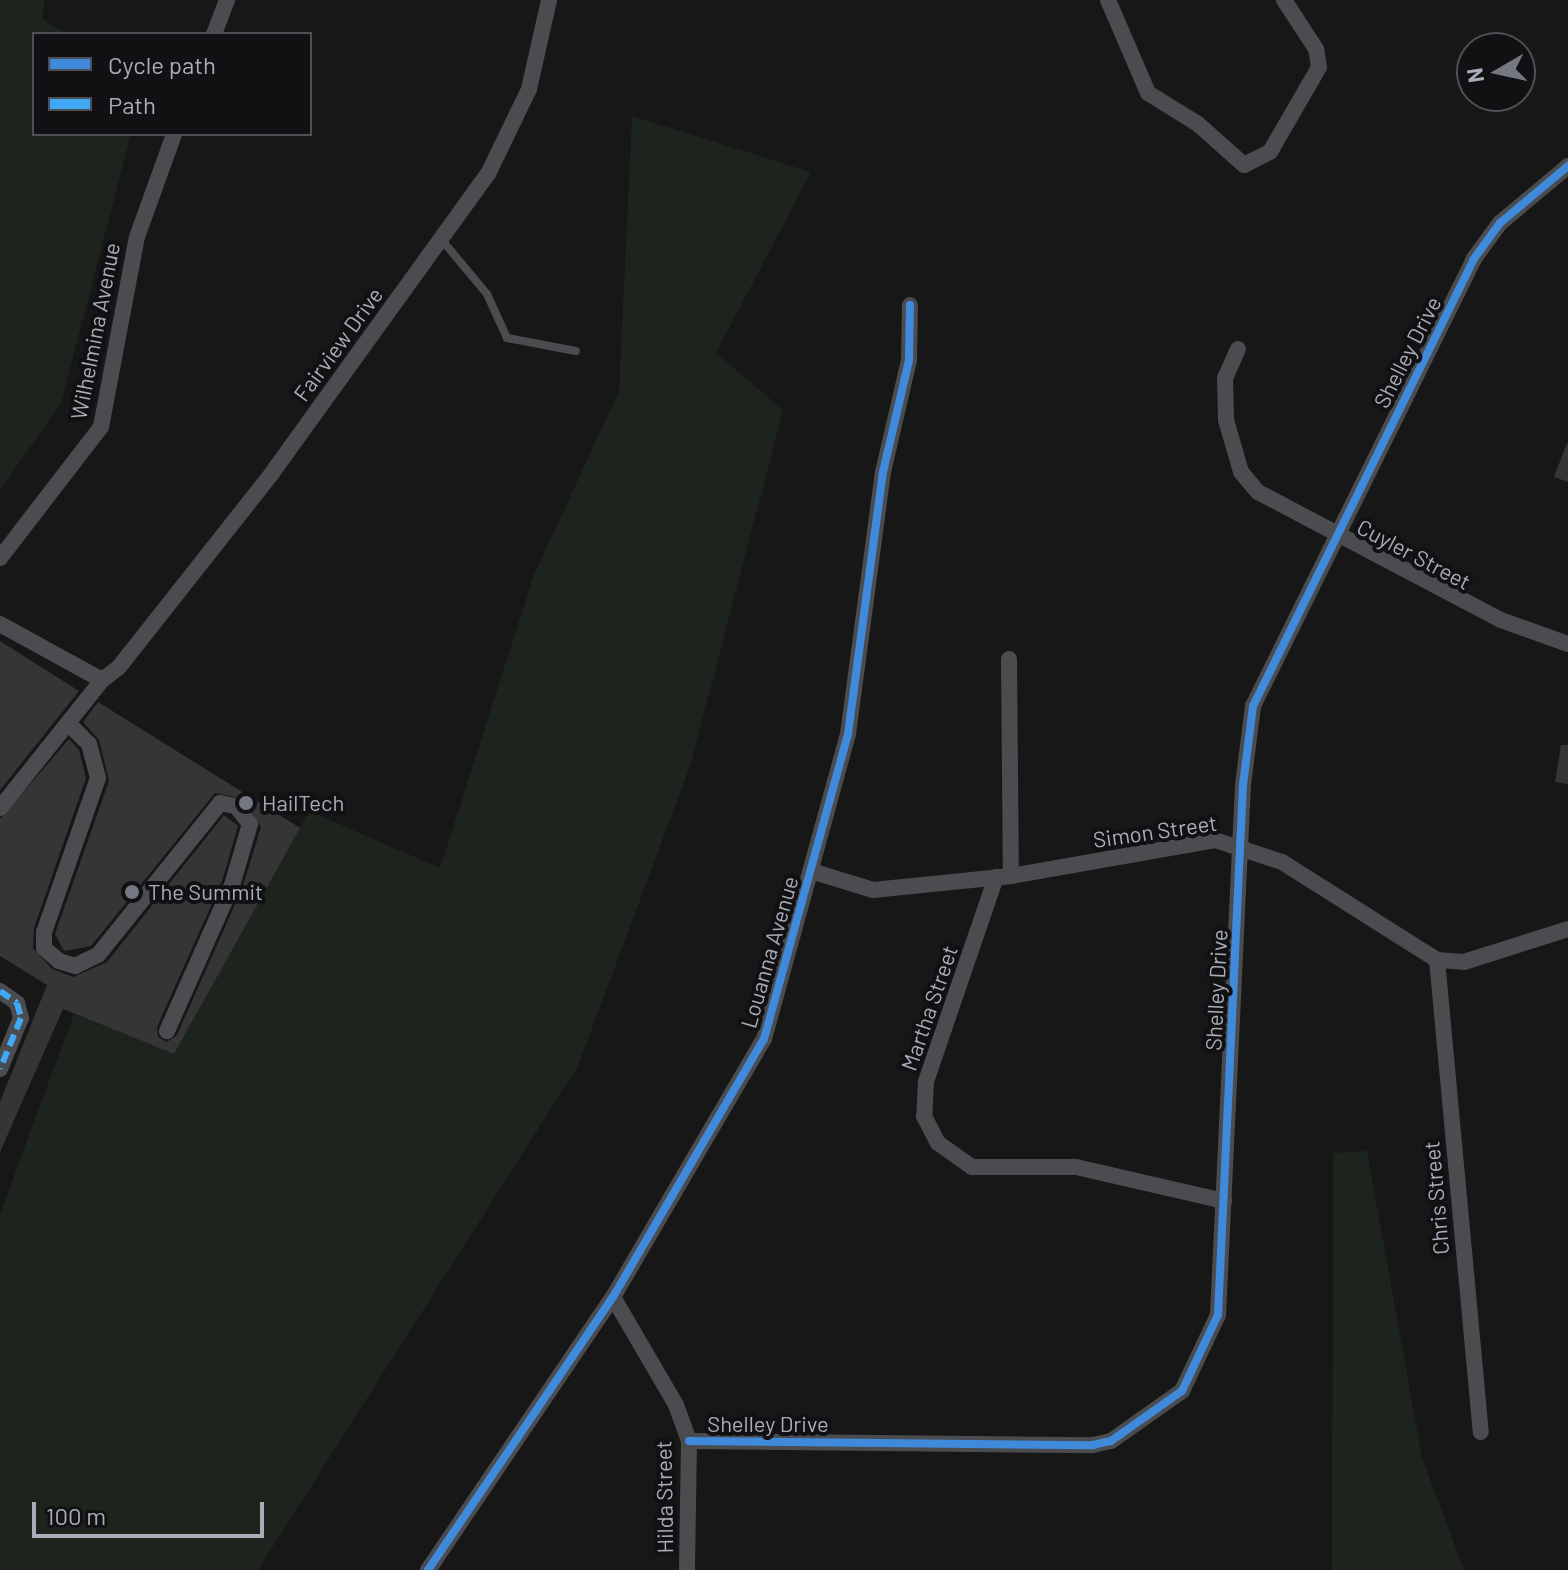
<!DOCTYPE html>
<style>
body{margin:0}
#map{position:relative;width:1568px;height:1570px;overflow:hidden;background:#171717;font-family:Barlow,sans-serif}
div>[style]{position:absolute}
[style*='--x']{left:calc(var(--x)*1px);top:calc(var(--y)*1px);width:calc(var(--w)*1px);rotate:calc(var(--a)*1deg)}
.green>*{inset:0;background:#1d241e}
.building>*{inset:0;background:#353536}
.lane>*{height:8px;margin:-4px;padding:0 4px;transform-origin:4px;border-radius:4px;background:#4b4c50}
.street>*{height:16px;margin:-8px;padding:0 8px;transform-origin:8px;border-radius:8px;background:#4b4c50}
.quiet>*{height:6px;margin-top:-3px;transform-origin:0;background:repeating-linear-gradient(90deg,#3fa9f5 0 12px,transparent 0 18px)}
.cycleway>*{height:8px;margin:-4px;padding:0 4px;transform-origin:4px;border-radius:4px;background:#408adc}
.dots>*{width:22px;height:22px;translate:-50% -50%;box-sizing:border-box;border:4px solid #111113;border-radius:50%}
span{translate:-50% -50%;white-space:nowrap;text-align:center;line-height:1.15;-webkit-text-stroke:8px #111113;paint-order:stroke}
.street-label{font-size:22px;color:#a8adb8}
.poi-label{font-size:22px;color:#a8adb8}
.left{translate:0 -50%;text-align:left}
.legend{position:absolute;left:32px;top:32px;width:280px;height:104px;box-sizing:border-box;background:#111113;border:2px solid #4d4f55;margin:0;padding:10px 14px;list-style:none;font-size:24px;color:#a8adb8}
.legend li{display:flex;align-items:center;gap:16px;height:40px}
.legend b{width:40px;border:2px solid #4d4f55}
.north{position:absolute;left:1456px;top:32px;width:80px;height:80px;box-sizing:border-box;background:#111113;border:2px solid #4d4f55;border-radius:50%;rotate:261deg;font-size:22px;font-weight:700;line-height:32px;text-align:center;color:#a8adb8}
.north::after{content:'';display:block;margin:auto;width:28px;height:36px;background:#757880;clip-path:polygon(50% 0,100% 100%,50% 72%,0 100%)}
.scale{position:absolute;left:32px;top:1502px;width:232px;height:36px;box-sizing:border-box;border:4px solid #a8adb8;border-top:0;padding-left:10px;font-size:24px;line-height:28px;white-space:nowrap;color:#a8adb8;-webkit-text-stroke:6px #111113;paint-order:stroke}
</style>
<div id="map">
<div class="green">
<i style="clip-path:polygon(0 0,45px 0,42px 19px,67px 34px,34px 34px,34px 134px,131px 134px,61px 403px,0 490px)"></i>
<i style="clip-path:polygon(632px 116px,811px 172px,716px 353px,783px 410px,691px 763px,578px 1066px,258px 1570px,0 1570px,0 1214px,74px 1014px,174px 1054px,309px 811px,440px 868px,534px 575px,619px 391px)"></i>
<i style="clip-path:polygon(1367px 1151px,1422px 1458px,1464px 1570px,1332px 1570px,1333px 1153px)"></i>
</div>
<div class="building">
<i style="clip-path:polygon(1567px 443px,1568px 444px,1568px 482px,1554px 477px)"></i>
<i style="clip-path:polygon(0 641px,79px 691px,0 790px)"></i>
<i style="clip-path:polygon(98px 702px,300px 828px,174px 1054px,63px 1009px,0 1152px,0 1102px,47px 985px,0 956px,0 819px,69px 739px,79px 750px,86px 778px,34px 928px,33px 948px,52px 969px,73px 977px,107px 962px,224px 815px,238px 826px,222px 881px,157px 1027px,158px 1037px,167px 1042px,177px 1035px,242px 889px,261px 827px,244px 799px,215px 793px,91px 946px,64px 951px,55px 934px,109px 781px,99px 740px,83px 722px)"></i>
<i style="clip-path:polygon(1561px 745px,1568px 745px,1568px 784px,1555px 782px)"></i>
</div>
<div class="lane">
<i style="--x:441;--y:239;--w:72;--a:50.1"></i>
<i style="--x:487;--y:294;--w:48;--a:65.6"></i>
<i style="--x:507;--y:338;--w:70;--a:10.7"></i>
</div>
<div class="street">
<i style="--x:1108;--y:0;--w:101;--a:66.7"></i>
<i style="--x:1148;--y:93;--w:59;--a:31.8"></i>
<i style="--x:1198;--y:124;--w:62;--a:41.7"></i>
<i style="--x:1244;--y:165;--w:29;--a:-27"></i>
<i style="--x:1270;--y:152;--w:98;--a:-60"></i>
<i style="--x:1319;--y:67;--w:18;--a:-99"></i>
<i style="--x:1316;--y:49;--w:59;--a:-123.1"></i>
<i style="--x:214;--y:34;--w:36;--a:-69"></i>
<i style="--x:1238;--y:349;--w:32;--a:114"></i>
<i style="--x:1225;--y:378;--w:42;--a:88.6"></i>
<i style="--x:1226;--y:420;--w:54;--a:73.9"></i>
<i style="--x:1241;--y:472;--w:26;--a:50"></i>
<i style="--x:1258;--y:492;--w:275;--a:27.8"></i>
<i style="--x:1501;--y:620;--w:71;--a:19.7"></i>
<i style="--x:0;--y:558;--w:165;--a:-52.4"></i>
<i style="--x:101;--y:427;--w:193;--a:-79.3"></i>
<i style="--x:137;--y:237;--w:109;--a:-70.2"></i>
<i style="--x:0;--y:624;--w:116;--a:28.8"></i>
<i style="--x:102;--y:680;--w:21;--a:-37"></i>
<i style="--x:119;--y:667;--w:247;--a:-51.7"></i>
<i style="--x:272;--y:473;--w:369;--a:-54.2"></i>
<i style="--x:488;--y:174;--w:94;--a:-64.2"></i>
<i style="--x:529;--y:89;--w:91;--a:-77.3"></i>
<i style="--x:1009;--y:659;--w:217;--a:89.5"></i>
<i style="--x:70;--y:725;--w:27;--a:45"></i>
<i style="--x:89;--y:744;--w:35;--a:75"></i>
<i style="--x:98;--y:778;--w:163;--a:109.3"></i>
<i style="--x:44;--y:932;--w:16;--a:90"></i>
<i style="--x:44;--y:948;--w:20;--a:41"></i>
<i style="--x:59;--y:961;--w:17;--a:17"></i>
<i style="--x:75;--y:966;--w:25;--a:-26"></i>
<i style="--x:98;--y:955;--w:195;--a:-51.2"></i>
<i style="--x:220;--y:803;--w:16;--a:11"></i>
<i style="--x:236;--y:806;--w:23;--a:52"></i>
<i style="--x:250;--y:824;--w:64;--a:106.4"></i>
<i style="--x:232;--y:885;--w:160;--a:114"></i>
<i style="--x:0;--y:808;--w:164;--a:-51.4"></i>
<i style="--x:811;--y:871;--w:65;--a:17"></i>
<i style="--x:873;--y:890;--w:139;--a:-5.8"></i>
<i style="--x:1011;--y:876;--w:207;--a:-10"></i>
<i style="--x:1215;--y:840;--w:71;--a:18.2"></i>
<i style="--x:1282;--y:862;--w:183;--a:32.3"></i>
<i style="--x:1437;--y:960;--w:27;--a:4"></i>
<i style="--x:1464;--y:962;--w:109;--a:-17.6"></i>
<i style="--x:996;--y:877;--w:217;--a:108.9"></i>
<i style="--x:926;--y:1082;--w:34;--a:93"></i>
<i style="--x:924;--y:1116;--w:30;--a:63"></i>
<i style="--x:938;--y:1143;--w:42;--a:35.2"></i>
<i style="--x:972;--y:1167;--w:104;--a:0"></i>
<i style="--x:1076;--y:1167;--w:152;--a:12.9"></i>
<i style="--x:1437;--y:960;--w:474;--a:84.7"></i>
<i style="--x:0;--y:991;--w:21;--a:35"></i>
<i style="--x:17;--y:1003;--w:16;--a:75"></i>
<i style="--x:21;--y:1018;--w:55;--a:112.4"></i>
<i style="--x:613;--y:1297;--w:125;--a:59.7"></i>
<i style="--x:676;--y:1405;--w:38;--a:70"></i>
<i style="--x:689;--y:1441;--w:129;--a:90.9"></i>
<i style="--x:689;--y:1441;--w:404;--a:0.6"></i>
<i style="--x:1093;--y:1445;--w:18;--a:-13"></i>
<i style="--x:1111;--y:1441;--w:87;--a:-35.2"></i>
<i style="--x:1182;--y:1391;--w:84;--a:-64.7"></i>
<i style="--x:1218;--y:1315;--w:531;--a:-87.3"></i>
<i style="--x:1243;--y:785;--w:80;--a:-82.8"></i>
<i style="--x:1253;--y:706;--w:497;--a:-63.7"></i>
<i style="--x:1473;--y:260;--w:46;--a:-53.9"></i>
<i style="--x:1500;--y:223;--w:89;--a:-40"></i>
<i style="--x:428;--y:1570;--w:330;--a:-55.9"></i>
<i style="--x:613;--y:1297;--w:299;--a:-59.7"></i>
<i style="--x:764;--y:1039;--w:316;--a:-74.6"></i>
<i style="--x:848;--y:734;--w:264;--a:-82.4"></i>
<i style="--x:883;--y:472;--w:115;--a:-76.9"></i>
<i style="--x:909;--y:360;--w:55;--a:-89"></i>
</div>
<div class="quiet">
<i style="--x:0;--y:991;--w:21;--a:35"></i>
<i style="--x:17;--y:1003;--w:16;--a:75"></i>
<i style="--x:21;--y:1018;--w:55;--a:112.4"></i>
</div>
<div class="cycleway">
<i style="--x:689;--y:1441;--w:404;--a:0.6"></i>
<i style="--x:1093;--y:1445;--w:18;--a:-13"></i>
<i style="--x:1111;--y:1441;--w:87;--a:-35.2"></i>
<i style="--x:1182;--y:1391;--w:84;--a:-64.7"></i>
<i style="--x:1218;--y:1315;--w:531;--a:-87.3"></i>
<i style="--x:1243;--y:785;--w:80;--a:-82.8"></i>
<i style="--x:1253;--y:706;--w:497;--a:-63.7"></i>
<i style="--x:1473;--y:260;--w:46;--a:-53.9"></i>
<i style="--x:1500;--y:223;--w:89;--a:-40"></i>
<i style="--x:428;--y:1570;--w:330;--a:-55.9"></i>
<i style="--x:613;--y:1297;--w:299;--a:-59.7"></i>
<i style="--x:764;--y:1039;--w:316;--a:-74.6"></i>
<i style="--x:848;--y:734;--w:264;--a:-82.4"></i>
<i style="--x:883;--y:472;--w:115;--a:-76.9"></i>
<i style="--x:909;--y:360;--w:55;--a:-89"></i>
</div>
<div class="dots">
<i style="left:246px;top:803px;background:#757880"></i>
<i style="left:132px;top:892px;background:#757880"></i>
</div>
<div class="street-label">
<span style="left:95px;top:331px;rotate:-79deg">Wilhelmina Avenue</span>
<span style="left:338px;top:344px;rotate:-54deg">Fairview Drive</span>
<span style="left:1407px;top:352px;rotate:-63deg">Shelley Drive</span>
<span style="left:1414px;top:554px;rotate:28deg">Cuyler Street</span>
<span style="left:1155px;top:831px;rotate:-8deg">Simon Street</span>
<span style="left:769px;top:952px;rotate:-74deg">Louanna Avenue</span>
<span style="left:1216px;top:990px;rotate:-87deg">Shelley Drive</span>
<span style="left:929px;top:1008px;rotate:-71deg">Martha Street</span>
<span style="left:1436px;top:1198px;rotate:-95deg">Chris Street</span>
<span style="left:768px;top:1424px">Shelley Drive</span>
<span style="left:664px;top:1497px;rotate:-91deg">Hilda Street</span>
</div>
<div class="poi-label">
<span class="left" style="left:262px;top:803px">HailTech</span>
<span class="left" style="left:148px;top:892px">The Summit</span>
</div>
<ul class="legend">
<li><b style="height:10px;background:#408adc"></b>Cycle path</li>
<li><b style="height:10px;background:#3fa9f5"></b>Path</li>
</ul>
<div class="north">N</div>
<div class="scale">100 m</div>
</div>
